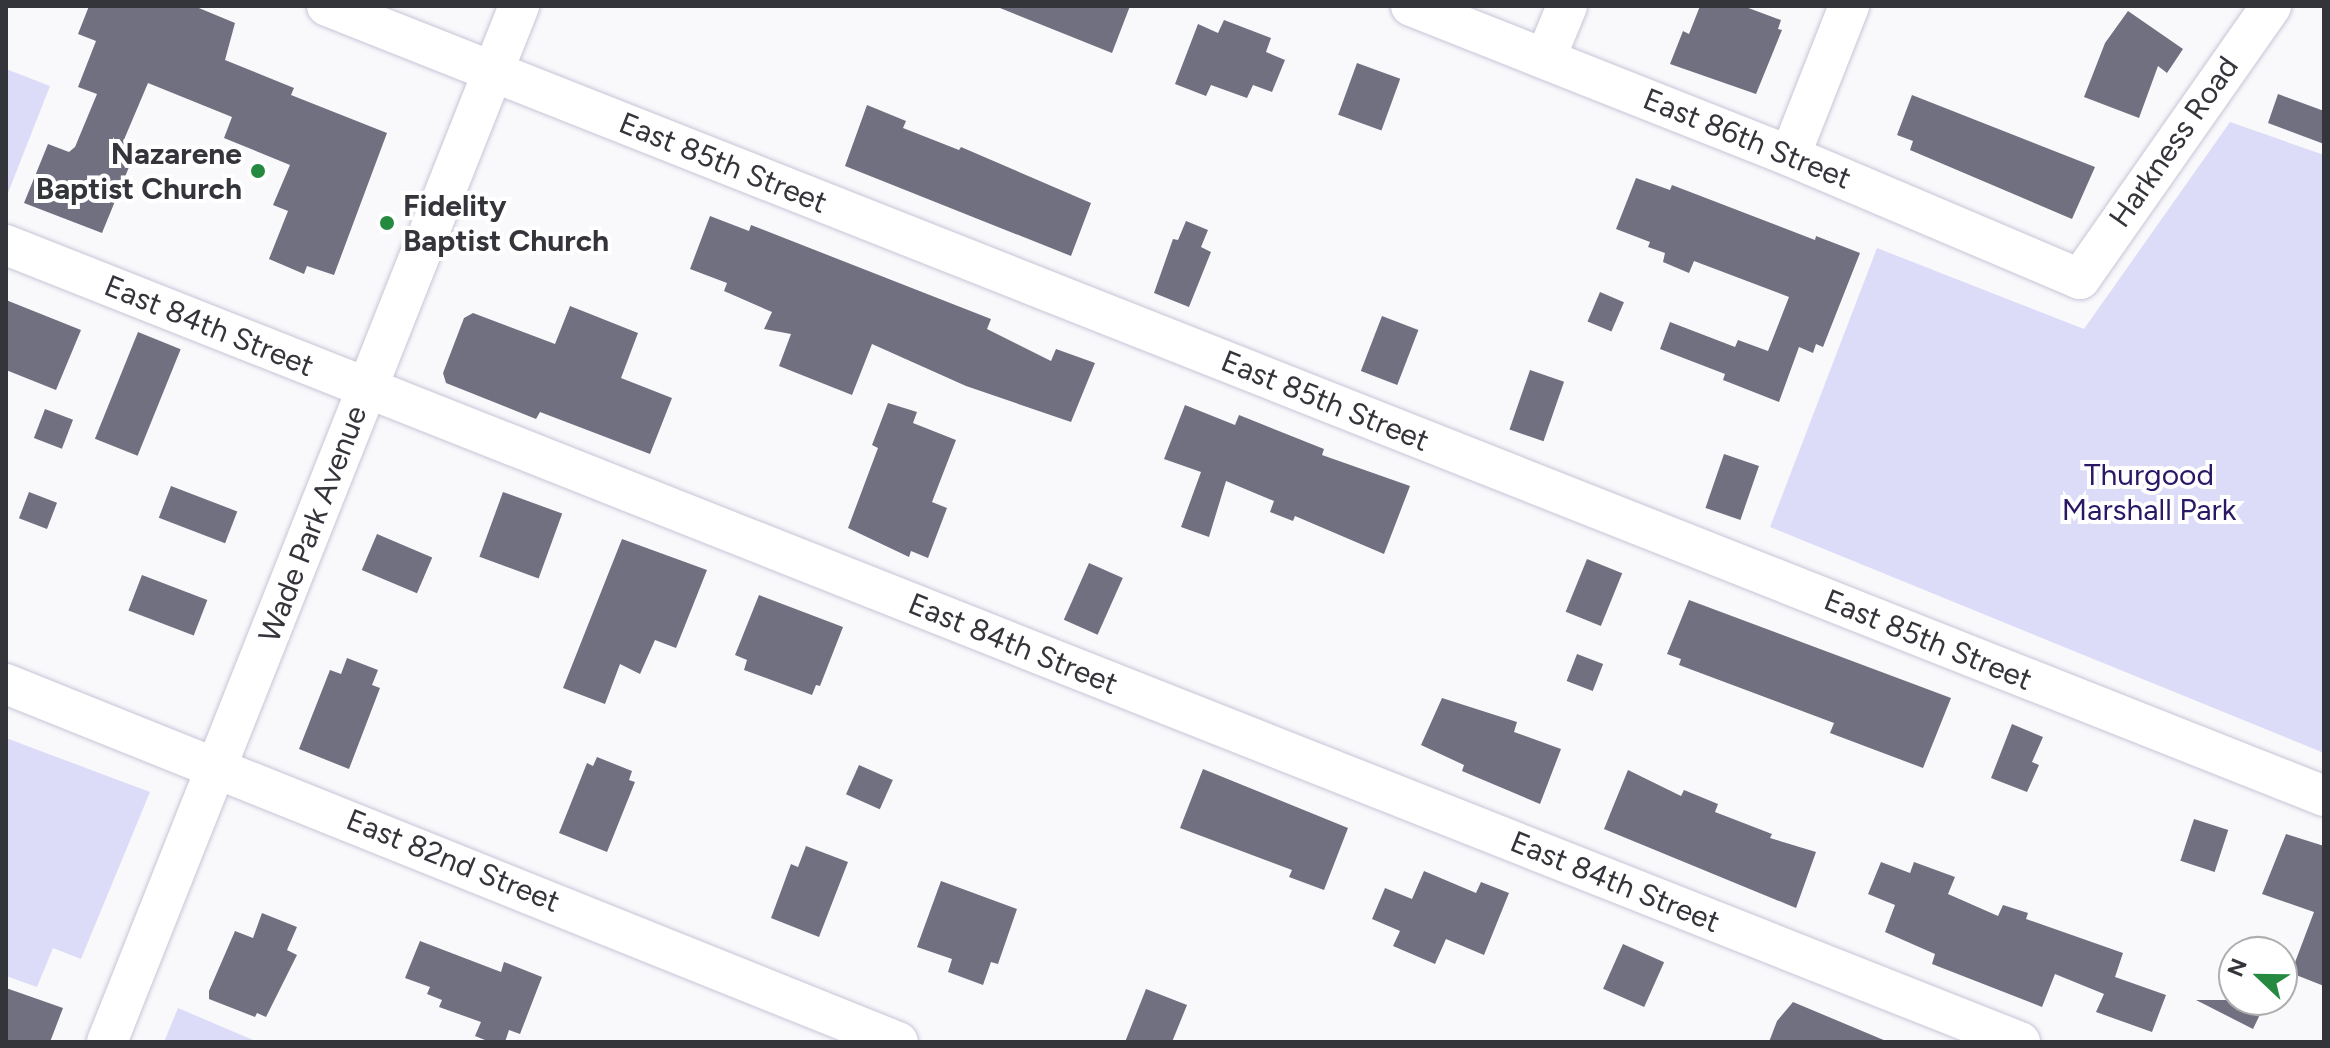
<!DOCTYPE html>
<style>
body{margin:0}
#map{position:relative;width:2330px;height:1048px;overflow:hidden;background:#f9f9fc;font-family:Figtree,sans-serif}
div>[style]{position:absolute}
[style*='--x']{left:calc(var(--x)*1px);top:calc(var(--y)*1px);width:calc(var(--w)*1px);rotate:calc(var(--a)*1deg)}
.green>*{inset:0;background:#dcdcf8}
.building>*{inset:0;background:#707080;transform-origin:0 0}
.roads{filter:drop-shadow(0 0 2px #c6c6d7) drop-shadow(0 0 2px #c6c6d7)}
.minor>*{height:40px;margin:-20px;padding:0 20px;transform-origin:20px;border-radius:20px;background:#fff}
.dots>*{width:22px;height:22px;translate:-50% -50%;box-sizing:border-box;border:4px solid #fff;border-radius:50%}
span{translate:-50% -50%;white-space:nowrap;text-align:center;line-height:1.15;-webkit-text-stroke:8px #fff;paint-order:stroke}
.street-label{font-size:30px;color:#34343b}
.poi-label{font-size:30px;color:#34343b;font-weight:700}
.right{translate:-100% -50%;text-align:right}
.left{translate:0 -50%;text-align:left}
.park-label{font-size:30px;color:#2a1866}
.frame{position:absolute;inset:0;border:8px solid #34343b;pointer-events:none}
.north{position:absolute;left:2218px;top:936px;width:80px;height:80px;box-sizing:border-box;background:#fff;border:2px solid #aeaeb1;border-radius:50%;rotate:292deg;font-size:22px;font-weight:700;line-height:32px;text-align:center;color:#34343b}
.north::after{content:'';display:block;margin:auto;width:28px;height:36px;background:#258a3f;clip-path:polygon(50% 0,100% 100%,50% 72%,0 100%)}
</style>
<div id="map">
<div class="green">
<i style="clip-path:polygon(6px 69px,50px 86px,6px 198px)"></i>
<i style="clip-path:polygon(2230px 122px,2324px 155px,2324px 753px,1770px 527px,1877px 248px,2084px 329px)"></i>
<i style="clip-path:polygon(6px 738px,150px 792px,81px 959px,53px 948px,37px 987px,6px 976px)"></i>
<i style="clip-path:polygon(178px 1008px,258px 1042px,164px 1042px)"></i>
</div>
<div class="building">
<i style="clip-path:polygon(89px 6px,194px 6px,235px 23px,225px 60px,294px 88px,291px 95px,387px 133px,334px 275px,307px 266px,304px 274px,269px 259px,288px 211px,273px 205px,290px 165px,224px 138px,232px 117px,148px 83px,123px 142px,136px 150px,102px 233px,24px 203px,48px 144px,69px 152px,75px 147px,97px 94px,78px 87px,96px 41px,78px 34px)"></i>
<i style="clip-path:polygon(995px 6px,1130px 6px,1112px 53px)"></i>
<i style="clip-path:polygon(1700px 6px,1743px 6px,1781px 20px,1778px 29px,1782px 30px,1756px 94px,1670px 64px,1683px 31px,1689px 34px)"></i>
<i style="clip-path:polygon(2128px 11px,2183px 49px,2167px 73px,2158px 66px,2139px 118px,2084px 97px,2105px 43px)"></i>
<i style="clip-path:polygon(1224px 20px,1271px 38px,1266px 52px,1285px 60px,1272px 92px,1253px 85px,1247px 98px,1211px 85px,1206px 96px,1175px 84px,1198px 24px,1218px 33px)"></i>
<i style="left:1357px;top:63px;width:46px;height:55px;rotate:20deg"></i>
<i style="clip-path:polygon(2278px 94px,2324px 111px,2324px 144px,2268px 123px)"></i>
<i style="clip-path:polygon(1912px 95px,2095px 167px,2072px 219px,1910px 150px,1913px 141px,1897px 135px)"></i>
<i style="clip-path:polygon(867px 105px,906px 121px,903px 128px,959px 150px,961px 147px,1091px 203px,1071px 256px,845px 166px)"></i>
<i style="clip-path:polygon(1636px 178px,1670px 190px,1672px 185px,1815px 240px,1816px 236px,1860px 253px,1823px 347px,1816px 344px,1813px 353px,1799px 347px,1779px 402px,1723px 380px,1725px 374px,1660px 349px,1670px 322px,1735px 347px,1738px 340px,1768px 351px,1789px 297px,1694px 261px,1689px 273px,1663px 262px,1665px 253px,1648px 247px,1650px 242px,1616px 229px)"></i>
<i style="clip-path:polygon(710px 216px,749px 231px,751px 225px,991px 319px,987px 329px,1051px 361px,1056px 349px,1095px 363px,1071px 422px,966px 386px,872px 344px,852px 395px,779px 366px,791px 334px,764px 329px,772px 312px,724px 291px,727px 283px,690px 269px)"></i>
<i style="clip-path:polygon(1186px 221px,1208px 230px,1201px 247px,1211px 252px,1189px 307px,1154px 293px,1173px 239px,1178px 240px)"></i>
<i style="left:1600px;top:292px;width:26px;height:32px;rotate:23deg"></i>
<i style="clip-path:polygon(6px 300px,81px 330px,56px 390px,6px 370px)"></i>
<i style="clip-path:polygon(570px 306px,638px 333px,621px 378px,672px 398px,650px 454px,540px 412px,536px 419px,446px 383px,443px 373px,464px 318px,473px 313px,555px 344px)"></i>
<i style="left:1382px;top:316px;width:39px;height:59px;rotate:21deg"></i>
<i style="left:138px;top:332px;width:46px;height:115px;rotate:22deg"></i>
<i style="left:1530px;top:370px;width:36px;height:63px;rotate:19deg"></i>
<i style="clip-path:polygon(888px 403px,917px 412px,913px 423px,956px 440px,932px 502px,947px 508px,928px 558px,911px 551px,909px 557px,848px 528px,878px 448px,872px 445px)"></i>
<i style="clip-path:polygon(1185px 405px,1235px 425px,1239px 415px,1324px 449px,1322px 455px,1410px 486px,1384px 554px,1295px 516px,1293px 521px,1270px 512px,1274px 501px,1226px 481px,1209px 537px,1181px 527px,1201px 472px,1164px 459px)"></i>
<i style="left:45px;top:409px;width:30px;height:31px;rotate:21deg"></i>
<i style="left:1724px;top:454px;width:37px;height:57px;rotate:19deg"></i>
<i style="left:171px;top:486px;width:71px;height:34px;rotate:21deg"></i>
<i style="left:29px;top:492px;width:30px;height:28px;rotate:21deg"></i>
<i style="left:503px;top:492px;width:63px;height:69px;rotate:20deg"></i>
<i style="left:377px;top:534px;width:60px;height:39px;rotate:23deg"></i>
<i style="clip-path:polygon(622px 539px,707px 570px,676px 648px,655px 640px,640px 674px,620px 664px,605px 704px,563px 688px)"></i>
<i style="left:1587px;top:559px;width:38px;height:57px;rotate:22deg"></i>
<i style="left:1089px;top:563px;width:37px;height:62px;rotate:24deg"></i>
<i style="left:142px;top:575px;width:70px;height:38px;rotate:21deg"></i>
<i style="clip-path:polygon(759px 595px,843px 627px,820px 686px,816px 685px,812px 695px,744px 670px,747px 660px,735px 655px)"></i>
<i style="clip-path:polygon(1689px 600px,1951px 698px,1923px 768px,1830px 733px,1834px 723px,1679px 665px,1681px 659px,1667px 654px)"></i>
<i style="left:1577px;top:654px;width:28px;height:29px;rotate:21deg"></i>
<i style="clip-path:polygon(347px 658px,378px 670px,372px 685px,380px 688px,349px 769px,299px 749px,330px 670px,341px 674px)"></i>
<i style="clip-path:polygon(1442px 698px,1517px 722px,1514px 732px,1561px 749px,1540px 804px,1462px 771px,1464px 765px,1421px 745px)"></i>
<i style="clip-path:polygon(2012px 724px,2043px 737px,2032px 762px,2039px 765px,2027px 792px,1991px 778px)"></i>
<i style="clip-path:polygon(597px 757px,632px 771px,629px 780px,635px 782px,607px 852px,559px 833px,587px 763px,593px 766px)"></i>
<i style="left:859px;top:765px;width:37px;height:32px;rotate:24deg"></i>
<i style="clip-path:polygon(1203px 769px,1348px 828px,1324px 890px,1289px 877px,1292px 870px,1180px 828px)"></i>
<i style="clip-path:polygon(1628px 770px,1681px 796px,1684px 790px,1718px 804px,1715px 812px,1772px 834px,1770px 838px,1816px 852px,1796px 908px,1604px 829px)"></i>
<i style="left:2194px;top:819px;width:36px;height:44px;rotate:18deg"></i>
<i style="clip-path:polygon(2286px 834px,2324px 846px,2324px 986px,2291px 973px,2314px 912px,2262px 894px)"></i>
<i style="clip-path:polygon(806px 846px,848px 862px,819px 937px,771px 918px,791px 864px,798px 867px)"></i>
<i style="clip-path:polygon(1881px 862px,1910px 873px,1914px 862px,1955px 877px,1948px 894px,1998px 916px,2003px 905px,2028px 913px,2026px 919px,2123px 953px,2115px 977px,2166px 995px,2152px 1032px,2096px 1012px,2104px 994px,2055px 974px,2042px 1007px,1932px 964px,1935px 954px,1885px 932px,1895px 905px,1868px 894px)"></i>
<i style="clip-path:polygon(1424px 871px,1476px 893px,1481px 882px,1509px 893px,1484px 955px,1446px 939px,1435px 964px,1393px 946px,1400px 931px,1372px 919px,1385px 888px,1412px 899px)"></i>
<i style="clip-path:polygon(941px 881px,1017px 909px,998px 964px,991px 962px,983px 985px,948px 972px,952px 959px,917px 947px)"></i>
<i style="clip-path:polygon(262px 913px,297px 927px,287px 950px,297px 955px,266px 1017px,257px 1013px,255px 1017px,209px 999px,209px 991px,235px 931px,253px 938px)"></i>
<i style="clip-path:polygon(420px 941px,501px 972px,504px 962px,542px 977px,520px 1034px,509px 1030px,505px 1042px,490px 1042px,475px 1036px,481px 1022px,439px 1007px,442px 1000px,427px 994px,430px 987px,405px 978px)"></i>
<i style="left:1623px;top:944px;width:45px;height:49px;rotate:24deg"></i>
<i style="clip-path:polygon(6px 988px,63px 1008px,50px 1042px,6px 1042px)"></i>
<i style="clip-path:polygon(1146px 989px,1187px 1005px,1172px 1042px,1125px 1042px)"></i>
<i style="clip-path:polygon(2196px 1000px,2267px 1000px,2253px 1029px)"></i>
<i style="clip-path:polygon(1793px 1002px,1886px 1041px,1886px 1042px,1769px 1042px,1777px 1021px)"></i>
</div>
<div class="roads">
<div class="minor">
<i style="--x:327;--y:6;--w:2148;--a:21.58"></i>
<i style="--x:1411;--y:6;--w:408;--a:21.6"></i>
<i style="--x:1790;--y:156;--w:315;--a:23"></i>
<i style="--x:2080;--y:279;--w:333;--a:-55"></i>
<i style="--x:1546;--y:57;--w:55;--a:-67.6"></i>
<i style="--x:1790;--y:156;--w:161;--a:-68.5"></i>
<i style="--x:6;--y:245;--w:2166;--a:21.59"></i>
<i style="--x:6;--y:684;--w:961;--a:21.87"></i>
<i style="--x:107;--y:1042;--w:1115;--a:-68.31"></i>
</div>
</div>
<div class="dots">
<i style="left:258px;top:171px;background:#258a3f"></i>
<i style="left:387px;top:223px;background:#258a3f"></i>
</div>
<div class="street-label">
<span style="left:1747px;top:139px;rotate:22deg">East 86th Street</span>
<span style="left:2174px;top:142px;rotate:-55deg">Harkness Road</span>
<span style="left:723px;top:163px;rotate:22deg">East 85th Street</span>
<span style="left:209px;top:326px;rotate:22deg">East 84th Street</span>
<span style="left:1325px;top:401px;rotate:22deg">East 85th Street</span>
<span style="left:313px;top:524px;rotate:-69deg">Wade Park Avenue</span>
<span style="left:1928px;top:640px;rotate:22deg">East 85th Street</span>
<span style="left:1013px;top:644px;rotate:22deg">East 84th Street</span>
<span style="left:453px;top:861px;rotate:22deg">East 82nd Street</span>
<span style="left:1615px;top:882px;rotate:22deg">East 84th Street</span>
</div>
<div class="poi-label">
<span class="right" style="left:242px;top:171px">Nazarene<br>Baptist Church</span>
<span class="left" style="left:403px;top:223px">Fidelity<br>Baptist Church</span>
</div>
<div class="park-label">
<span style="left:2149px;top:492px">Thurgood<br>Marshall Park</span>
</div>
<div class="frame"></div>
<div class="north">N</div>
</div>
